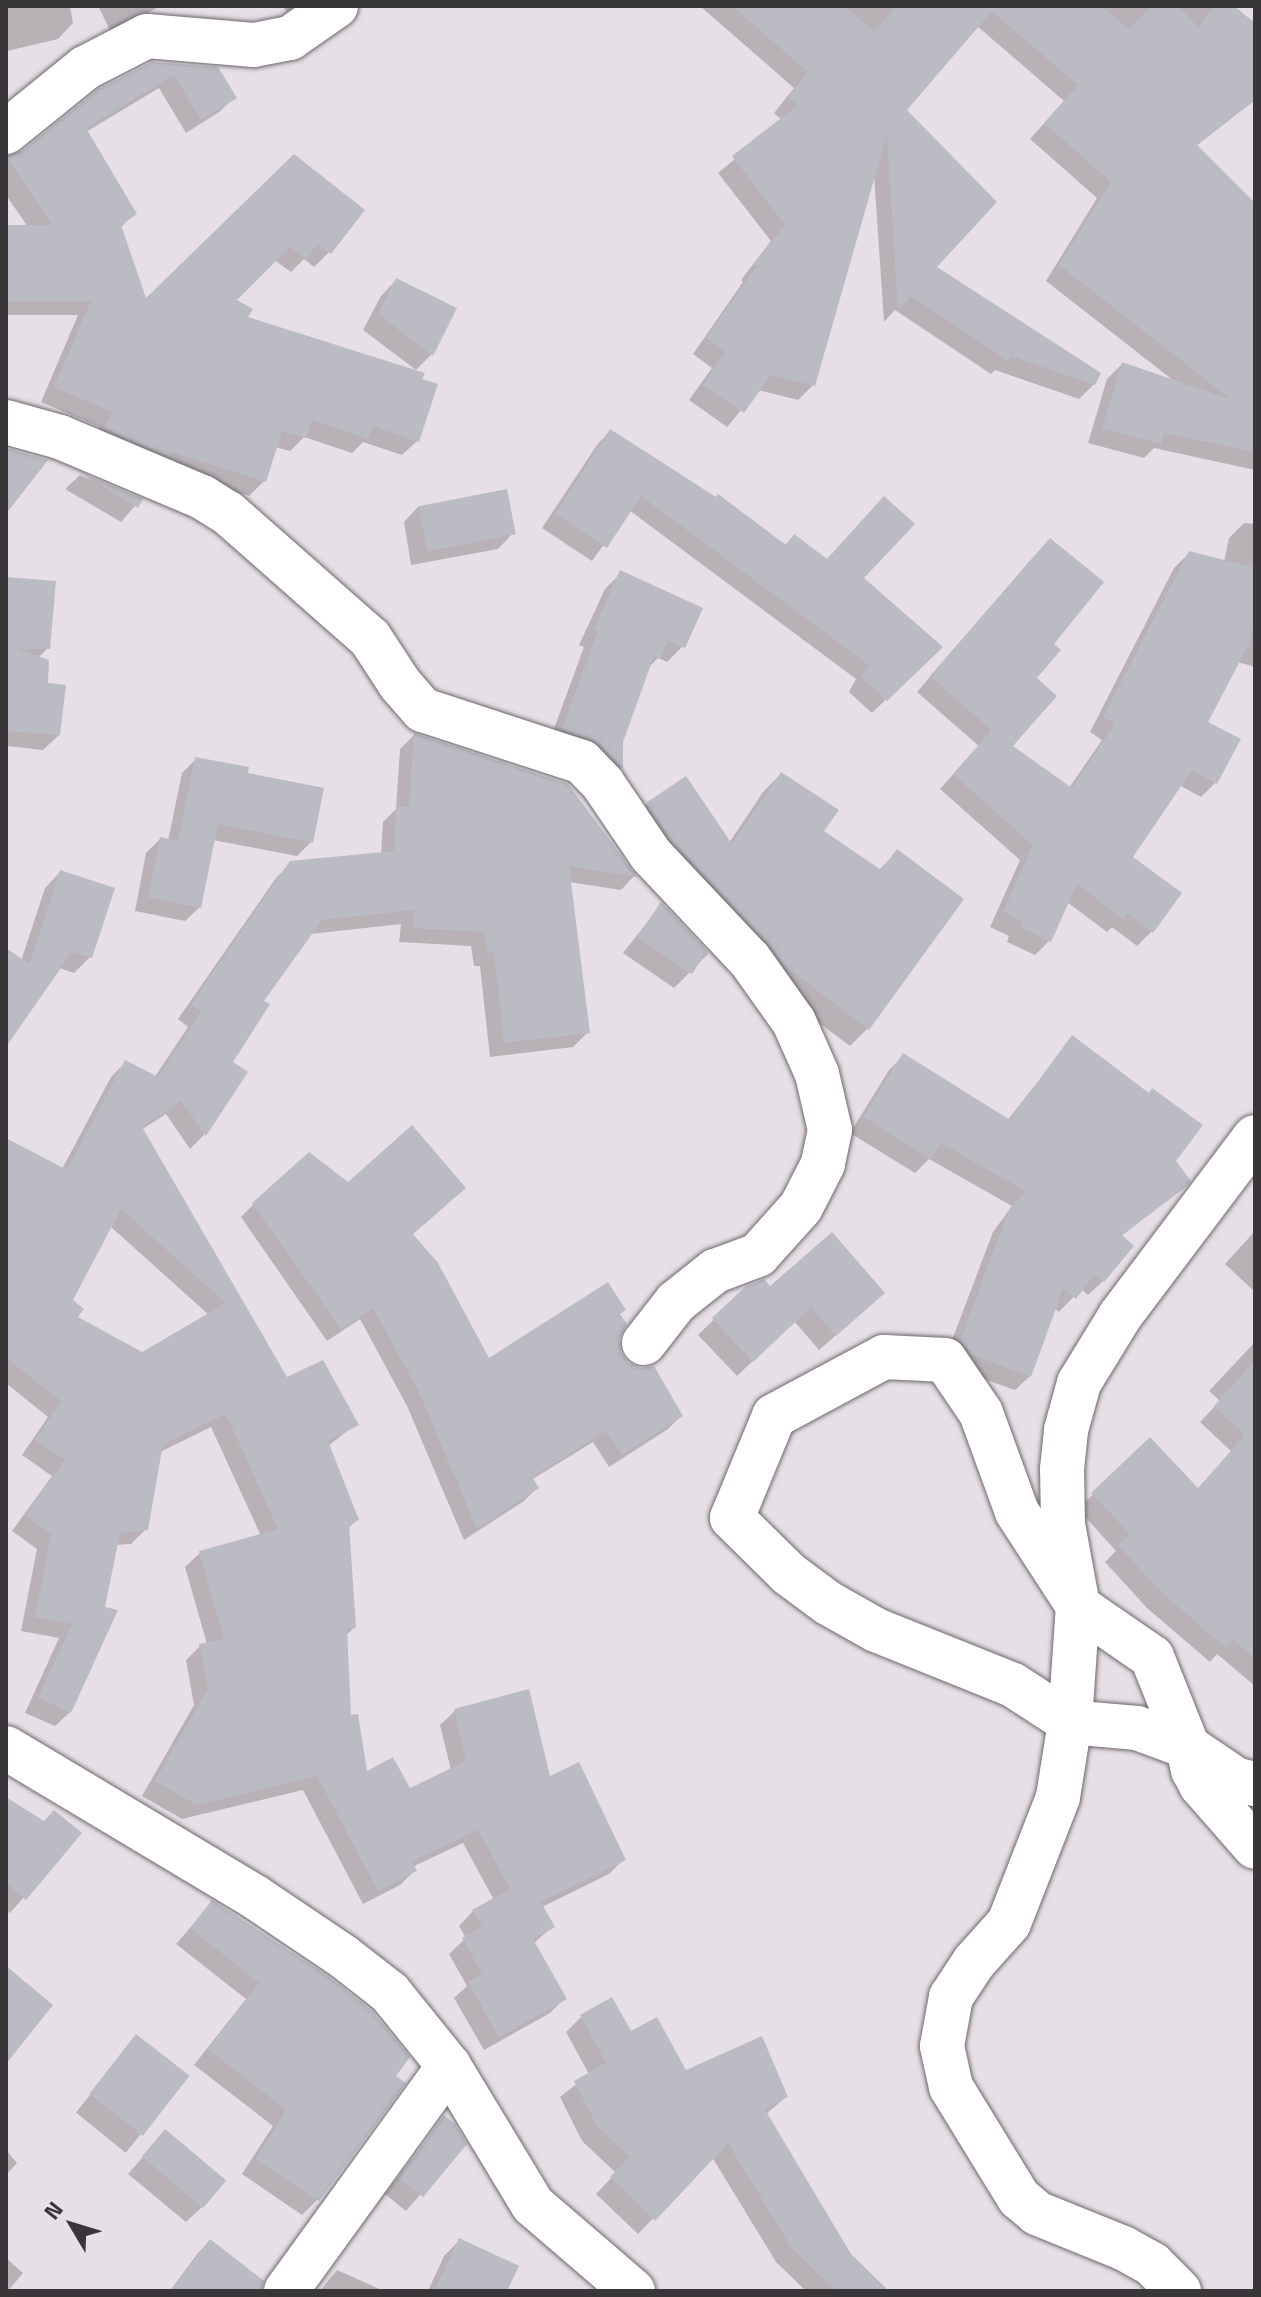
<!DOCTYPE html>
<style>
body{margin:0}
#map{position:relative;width:1261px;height:2297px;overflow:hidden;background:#e6dfe5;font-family:"Titillium Web",sans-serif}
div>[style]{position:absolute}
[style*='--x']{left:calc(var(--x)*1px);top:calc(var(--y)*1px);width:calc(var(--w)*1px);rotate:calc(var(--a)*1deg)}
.shadow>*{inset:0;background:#0003;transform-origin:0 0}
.building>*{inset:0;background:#bbbbc3;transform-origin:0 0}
.roads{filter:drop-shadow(0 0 2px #6e686e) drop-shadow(0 0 2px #6e686e)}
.minor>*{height:44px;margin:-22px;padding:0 22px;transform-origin:22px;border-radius:22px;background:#fff}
span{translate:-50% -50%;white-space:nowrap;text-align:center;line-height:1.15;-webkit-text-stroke:8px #e6dfe5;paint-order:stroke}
.frame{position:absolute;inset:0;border:8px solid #393639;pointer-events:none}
.north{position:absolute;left:32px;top:2185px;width:80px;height:80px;-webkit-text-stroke:6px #e6dfe5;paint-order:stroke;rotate:308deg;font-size:22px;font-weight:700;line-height:32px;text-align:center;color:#393639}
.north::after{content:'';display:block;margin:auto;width:28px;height:36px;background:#393639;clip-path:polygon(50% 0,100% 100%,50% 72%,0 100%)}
</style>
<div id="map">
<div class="shadow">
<i style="clip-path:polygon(6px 6px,70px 6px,73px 23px,58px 39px,7px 51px)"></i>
<i style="clip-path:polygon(98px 6px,161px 6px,111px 32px)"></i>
<i style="clip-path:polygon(283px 6px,296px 6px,287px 12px)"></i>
<i style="clip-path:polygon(700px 6px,1230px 6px,1255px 22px,1255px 100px,1196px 146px,1255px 206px,1255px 470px,1154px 448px,1144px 458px,1088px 443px,1107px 379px,1122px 364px,1174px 381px,1046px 281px,1097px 198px,1030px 139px,1064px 101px,977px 26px,905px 110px,934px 267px,1094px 384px,1079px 399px,995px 370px,991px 374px,895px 310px,884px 322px,874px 174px,813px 385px,798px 400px,758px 390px,727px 427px,689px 400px,712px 368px,693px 354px,743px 282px,741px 280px,771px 241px,718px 173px,782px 120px,774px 113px,794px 88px)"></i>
<i style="clip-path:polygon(152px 64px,234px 98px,219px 112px,186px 133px,159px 88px,86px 132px,134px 214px,120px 228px,145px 302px,294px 157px,329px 252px,314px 267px,304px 259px,291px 272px,274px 260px,233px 301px,246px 318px,417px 441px,402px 455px,363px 442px,352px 453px,304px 437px,290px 451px,275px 447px,264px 481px,249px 496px,91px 443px,100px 427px,41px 402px,78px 315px,6px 315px,6px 227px,28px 227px,6px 195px,6px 157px,23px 153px)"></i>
<i style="clip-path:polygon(396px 280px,431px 355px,416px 370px,363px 330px,381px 296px)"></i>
<i style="clip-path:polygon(610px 431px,784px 546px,794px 536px,826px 561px,861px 578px,940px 647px,872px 713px,849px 692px,856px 679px,629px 510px,592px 561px,542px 528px,597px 445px)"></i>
<i style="clip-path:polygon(80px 475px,140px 500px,121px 522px,65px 489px)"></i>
<i style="clip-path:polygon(419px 506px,513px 533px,498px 549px,411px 565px,404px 522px)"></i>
<i style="clip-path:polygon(1244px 523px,1255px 524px,1255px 667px,1238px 662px,1205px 723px,1215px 783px,1201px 797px,1179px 785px,1131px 857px,1152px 931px,1137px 946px,1112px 927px,1107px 932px,1067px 902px,1050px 940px,1035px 955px,1007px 942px,1009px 936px,990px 927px,1020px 860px,940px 789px,979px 746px,917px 692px,1035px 555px,1052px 644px,1034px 678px,1010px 747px,1069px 788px,1102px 740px,1090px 732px,1174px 568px,1189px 553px,1224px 562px,1229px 538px)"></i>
<i style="clip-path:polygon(621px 573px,683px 646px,667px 662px,658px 658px,647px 669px,621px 742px,621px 768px,606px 783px,548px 745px,584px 647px,579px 645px,605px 589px)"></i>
<i style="clip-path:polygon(6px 579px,48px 648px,38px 658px,59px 735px,43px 750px,6px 746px)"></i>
<i style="clip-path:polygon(evenodd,414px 735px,634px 876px,621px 890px,569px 882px,588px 1032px,573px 1047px,490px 1057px,480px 966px,474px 966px,471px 946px,399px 942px,401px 924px,310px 934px,261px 1001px,231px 1063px,245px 1073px,204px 1135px,190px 1149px,166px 1114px,141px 1130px,287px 1379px,356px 1424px,328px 1446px,357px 1520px,347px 1529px,354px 1628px,346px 1635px,349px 1717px,365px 1774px,409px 1790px,451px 1770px,440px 1725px,455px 1711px,549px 1779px,623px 1860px,609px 1874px,542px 1907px,553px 1926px,533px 1944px,564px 1999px,550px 2013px,484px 2050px,454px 1998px,467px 1986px,449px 1954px,466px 1938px,459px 1926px,473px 1911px,494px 1900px,463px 1843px,412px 1867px,414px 1871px,400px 1885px,363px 1904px,303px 1790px,182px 1819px,142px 1796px,194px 1705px,186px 1660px,200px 1646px,207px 1644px,185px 1567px,200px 1553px,261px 1536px,211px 1427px,160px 1452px,146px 1529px,131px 1544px,115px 1545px,70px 1712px,55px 1726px,25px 1713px,59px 1638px,21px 1631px,37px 1549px,12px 1531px,52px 1476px,22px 1455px,48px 1417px,6px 1383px,6px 1158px,62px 1169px,111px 1077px,125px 1063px,154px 1078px,188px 1027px,178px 1019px,276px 878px,291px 863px,381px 854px,383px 822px,396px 809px,400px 749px,414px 735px,110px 1226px,209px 1315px,142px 1355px,75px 1317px,71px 1301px,110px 1226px)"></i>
<i style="clip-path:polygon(196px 759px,246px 775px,311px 842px,297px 856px,213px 840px,200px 907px,185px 921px,135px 911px,146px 853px,160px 839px,168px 841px,182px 773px)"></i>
<i style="clip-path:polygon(781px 774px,821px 832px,878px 871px,897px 852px,868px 1028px,850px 1046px,767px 984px,629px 822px,647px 804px,729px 843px,763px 792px)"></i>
<i style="clip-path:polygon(60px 872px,90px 957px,74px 973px,59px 968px,6px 1039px,6px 951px,21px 961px,45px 888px)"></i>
<i style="clip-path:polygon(661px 905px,708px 954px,674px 988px,623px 953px)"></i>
<i style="clip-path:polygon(1072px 1038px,1174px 1161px,1173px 1195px,1120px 1237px,1103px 1281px,1088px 1295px,1081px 1289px,1059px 1312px,1054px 1308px,1030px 1376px,1015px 1390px,956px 1369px,946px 1356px,993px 1232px,1012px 1206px,929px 1159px,915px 1173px,850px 1133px,889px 1070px,903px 1056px,1007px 1121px)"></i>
<i style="clip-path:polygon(254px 1204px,412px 1234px,488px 1361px,619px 1314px,619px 1354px,681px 1416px,668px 1429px,609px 1467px,593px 1442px,531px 1480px,537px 1488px,524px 1501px,464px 1540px,407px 1406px,360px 1319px,327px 1341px,241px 1217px)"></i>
<i style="clip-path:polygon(1255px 1231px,1255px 1292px,1225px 1264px)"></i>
<i style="clip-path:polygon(746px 1288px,770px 1288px,866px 1309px,819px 1350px,794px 1321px,737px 1376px,698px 1335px)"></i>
<i style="clip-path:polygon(1255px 1342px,1255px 1686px,1217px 1654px,1210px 1662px,1147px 1608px,1105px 1562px,1116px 1551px,1078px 1509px,1150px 1440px,1197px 1490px,1232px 1452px,1200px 1422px,1220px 1401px,1209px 1391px)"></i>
<i style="clip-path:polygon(6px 1799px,43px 1823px,80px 1833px,10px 1913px,6px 1910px)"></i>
<i style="clip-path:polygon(212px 1903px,328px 1979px,317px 2200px,302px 2215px,242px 2174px,273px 2126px,194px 2065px,246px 1999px,176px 1944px)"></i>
<i style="clip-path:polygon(611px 2000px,631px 2034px,685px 2072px,786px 2097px,766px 2114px,873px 2291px,806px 2291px,776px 2262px,712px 2157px,638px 2234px,596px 2194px,616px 2173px,582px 2141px,560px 2097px,589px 2074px,566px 2032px,581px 2017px)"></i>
<i style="left:137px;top:2037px;width:64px;height:97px;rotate:39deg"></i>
<i style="clip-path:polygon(444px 2118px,464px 2144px,406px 2211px,385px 2194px)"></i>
<i style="clip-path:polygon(165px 2132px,202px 2207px,186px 2222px,128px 2174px)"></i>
<i style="clip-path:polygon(6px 2150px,17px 2163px,6px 2175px)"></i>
<i style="clip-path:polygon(210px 2241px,248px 2291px,170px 2291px,198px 2253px)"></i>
<i style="clip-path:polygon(459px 2241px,505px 2291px,428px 2291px,444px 2256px)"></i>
<i style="clip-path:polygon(6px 2258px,23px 2273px,8px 2291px,6px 2291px)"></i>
<i style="clip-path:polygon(337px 2270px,384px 2291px,320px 2291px)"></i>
</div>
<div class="building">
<i style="clip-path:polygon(732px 6px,845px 6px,874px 32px,896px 6px,1102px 6px,1129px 29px,1152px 6px,1178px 6px,1198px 27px,1215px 6px,1234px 6px,1255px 23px,1255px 99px,1197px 145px,1255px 203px,1255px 452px,1164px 433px,1161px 444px,1102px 428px,1122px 362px,1232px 400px,1059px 265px,1111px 182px,1044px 123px,1078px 85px,992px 11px,907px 110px,997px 202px,937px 267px,1101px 373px,1095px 385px,1011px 356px,1008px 361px,911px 296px,898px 310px,887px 134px,815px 386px,771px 375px,744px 413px,703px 385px,725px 352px,706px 338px,757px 266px,754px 264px,785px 225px,732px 156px,798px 105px,788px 97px,808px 72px)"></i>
<i style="clip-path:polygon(152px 62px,218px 67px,237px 98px,201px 120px,174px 75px,86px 128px,137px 214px,121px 225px,146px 298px,294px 154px,365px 210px,331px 254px,317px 244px,307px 259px,290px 247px,237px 300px,253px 309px,248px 317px,425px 373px,422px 379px,438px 384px,419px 442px,373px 426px,368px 439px,312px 420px,306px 438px,282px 431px,266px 482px,171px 452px,169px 456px,104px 428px,113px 412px,54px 387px,91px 301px,6px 301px,6px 225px,52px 225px,6px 156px,22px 151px,99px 89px)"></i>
<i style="clip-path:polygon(396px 278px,457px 308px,433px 356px,378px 314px)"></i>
<i style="clip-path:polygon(610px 429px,716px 497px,718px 494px,786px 545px,794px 534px,827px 559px,884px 496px,915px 524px,864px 578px,943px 647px,887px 701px,861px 677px,869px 665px,641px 496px,607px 548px,555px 514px)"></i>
<i style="clip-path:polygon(6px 448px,48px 460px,6px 514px)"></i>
<i style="clip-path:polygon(79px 472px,143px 499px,138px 508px)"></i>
<i style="left:507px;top:489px;width:46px;height:90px;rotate:79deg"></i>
<i style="clip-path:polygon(1050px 538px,1104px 582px,1054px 644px,1061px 650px,1037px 678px,1057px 696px,1013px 746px,1072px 788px,1115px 724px,1103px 717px,1189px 551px,1255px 568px,1255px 621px,1249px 644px,1208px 722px,1241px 739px,1217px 784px,1192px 770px,1133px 857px,1182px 893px,1153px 933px,1127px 913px,1123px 919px,1077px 884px,1051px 942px,1020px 927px,1023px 921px,1003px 912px,1033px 845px,953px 774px,991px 731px,999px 737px,930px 676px)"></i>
<i style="clip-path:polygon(620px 570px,703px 608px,685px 648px,668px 641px,660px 659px,654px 656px,623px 742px,623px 769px,600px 744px,562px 729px,598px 631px,594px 629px)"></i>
<i style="clip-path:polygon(6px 577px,56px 581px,50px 649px,17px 649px,49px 660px,48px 683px,66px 685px,60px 735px,6px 731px)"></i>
<i style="clip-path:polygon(evenodd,414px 733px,568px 784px,637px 877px,569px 866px,590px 1033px,504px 1043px,494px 952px,488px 953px,485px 932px,413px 928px,414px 910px,322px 920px,264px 1001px,270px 1004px,233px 1062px,248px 1072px,206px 1136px,181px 1101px,142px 1127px,287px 1377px,323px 1360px,359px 1425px,328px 1441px,359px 1520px,349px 1524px,356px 1628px,347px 1629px,351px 1715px,358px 1714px,367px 1771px,393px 1757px,410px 1788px,466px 1761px,454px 1709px,529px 1689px,550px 1776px,579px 1762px,626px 1860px,541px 1902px,555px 1927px,533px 1939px,567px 1999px,499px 2037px,468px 1982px,482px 1974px,462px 1938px,482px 1927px,472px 1910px,510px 1889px,478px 1830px,412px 1861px,417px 1871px,378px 1891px,317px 1776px,197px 1805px,155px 1781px,208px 1689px,199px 1644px,224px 1639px,199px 1551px,278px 1529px,226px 1414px,163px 1444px,148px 1530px,120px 1533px,105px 1607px,118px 1610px,71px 1713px,38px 1698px,72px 1624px,35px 1617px,51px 1534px,25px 1515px,65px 1460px,35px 1440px,61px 1401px,6px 1358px,6px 1138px,67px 1170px,125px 1060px,158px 1077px,201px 1012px,191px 1004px,290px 861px,394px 851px,396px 806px,409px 807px,414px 733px,121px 1209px,226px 1303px,142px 1352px,78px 1317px,84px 1309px,73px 1300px,121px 1209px)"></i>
<i style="clip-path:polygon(195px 757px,249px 767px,248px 773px,324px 788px,313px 843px,218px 824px,201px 908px,148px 897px,160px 837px,178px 841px)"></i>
<i style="clip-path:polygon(781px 772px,839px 810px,824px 831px,881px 870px,897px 849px,964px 899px,869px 1030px,785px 966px,768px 943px,671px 839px,646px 803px,686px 776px,732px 844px)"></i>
<i style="clip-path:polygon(60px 870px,115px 888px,92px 958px,72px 952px,6px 1047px,6px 948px,29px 964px)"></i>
<i style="clip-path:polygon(661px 902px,710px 954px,706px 952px,692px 974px,637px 937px)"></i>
<i style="clip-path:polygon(1072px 1035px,1149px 1093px,1152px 1088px,1203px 1125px,1176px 1161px,1191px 1181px,1186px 1187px,1122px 1235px,1134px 1246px,1104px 1282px,1095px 1274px,1076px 1299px,1063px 1289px,1031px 1377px,971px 1354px,960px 1341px,1007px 1215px,1025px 1191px,941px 1143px,931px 1159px,863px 1117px,903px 1053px,1010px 1120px)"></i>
<i style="clip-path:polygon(412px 1125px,466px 1188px,413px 1234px,438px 1263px,489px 1358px,608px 1282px,626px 1310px,620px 1314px,627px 1324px,619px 1339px,621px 1353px,628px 1362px,640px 1368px,654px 1366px,683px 1416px,622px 1455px,606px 1431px,532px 1477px,539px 1488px,477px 1529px,419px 1392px,373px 1308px,341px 1329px,252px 1203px,309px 1152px,348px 1182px)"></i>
<i style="clip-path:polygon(832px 1232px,885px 1293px,836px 1336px,811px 1307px,753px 1362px,712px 1318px,745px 1287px,764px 1279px,770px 1286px)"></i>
<i style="clip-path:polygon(1255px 1360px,1255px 1658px,1233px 1640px,1226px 1648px,1162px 1593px,1118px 1545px,1130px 1534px,1091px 1493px,1150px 1437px,1198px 1488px,1245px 1435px,1214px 1406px)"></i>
<i style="clip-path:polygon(6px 1797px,44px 1821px,54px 1810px,82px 1833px,26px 1900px,6px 1883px)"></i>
<i style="clip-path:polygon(212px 1900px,329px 1977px,372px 2011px,410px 2057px,396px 2076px,406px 2083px,319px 2201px,256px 2159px,286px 2110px,208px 2049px,259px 1983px,190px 1928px)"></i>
<i style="clip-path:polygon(6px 1966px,53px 2005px,6px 2064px)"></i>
<i style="clip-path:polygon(612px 1997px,631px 2031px,657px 2017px,686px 2070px,762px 2036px,788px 2097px,764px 2108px,851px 2254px,889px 2291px,836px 2291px,791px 2247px,728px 2143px,655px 2221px,610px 2177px,630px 2157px,597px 2126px,574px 2081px,606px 2063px,580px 2015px)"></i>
<i style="left:136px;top:2034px;width:68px;height:76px;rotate:38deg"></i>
<i style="clip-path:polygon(444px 2115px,455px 2124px,467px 2144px,423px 2197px,399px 2178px)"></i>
<i style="left:165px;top:2129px;width:80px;height:36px;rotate:40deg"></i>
<i style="clip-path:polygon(459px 2238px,519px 2266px,507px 2291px,435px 2291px)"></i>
<i style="clip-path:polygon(210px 2239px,264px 2281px,261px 2291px,171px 2291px)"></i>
</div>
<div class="roads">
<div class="minor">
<i style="--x:6;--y:132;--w:102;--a:-39"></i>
<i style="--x:85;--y:68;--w:70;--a:-27.3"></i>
<i style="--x:147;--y:36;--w:107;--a:4.8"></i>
<i style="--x:254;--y:45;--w:37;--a:-11"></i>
<i style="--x:290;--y:38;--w:56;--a:-34.8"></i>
<i style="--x:6;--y:422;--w:56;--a:15.5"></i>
<i style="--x:60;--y:437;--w:154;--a:22.9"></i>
<i style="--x:202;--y:497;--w:31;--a:32"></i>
<i style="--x:228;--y:513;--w:189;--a:41.4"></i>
<i style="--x:370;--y:638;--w:55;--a:56.9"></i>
<i style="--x:400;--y:684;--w:35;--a:49"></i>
<i style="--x:423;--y:710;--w:167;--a:18.1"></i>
<i style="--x:582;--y:762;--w:30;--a:46"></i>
<i style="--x:603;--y:784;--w:86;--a:55.9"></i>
<i style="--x:651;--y:855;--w:144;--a:46.7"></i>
<i style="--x:750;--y:960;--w:76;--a:54.6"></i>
<i style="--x:794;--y:1022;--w:57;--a:66.1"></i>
<i style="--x:817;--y:1074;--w:57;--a:76.9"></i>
<i style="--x:830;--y:1130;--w:35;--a:102"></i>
<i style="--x:823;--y:1164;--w:48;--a:117.1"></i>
<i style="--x:801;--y:1207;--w:64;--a:131.9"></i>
<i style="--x:758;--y:1255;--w:46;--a:159.6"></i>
<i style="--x:715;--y:1271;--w:50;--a:141.5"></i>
<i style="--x:676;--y:1302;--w:52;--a:128"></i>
<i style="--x:6;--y:1748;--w:290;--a:30.9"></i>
<i style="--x:255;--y:1897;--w:107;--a:34"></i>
<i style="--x:344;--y:1957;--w:58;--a:38"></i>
<i style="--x:390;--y:1993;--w:94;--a:51.1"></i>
<i style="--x:449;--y:2066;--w:162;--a:58.9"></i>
<i style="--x:533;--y:2205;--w:132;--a:40.7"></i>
<i style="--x:1255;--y:1784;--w:18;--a:-167"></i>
<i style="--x:1237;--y:1780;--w:59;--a:-146"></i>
<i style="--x:1188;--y:1747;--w:54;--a:-159.6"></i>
<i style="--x:1137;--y:1728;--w:67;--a:-174.9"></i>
<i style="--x:1070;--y:1722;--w:68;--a:-147"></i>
<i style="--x:1013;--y:1685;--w:148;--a:-158.1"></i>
<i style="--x:876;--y:1630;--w:55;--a:-150.6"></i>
<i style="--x:828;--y:1603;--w:49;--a:-143.4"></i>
<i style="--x:789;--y:1574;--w:80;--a:-135.5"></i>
<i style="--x:732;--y:1518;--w:110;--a:-67.6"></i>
<i style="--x:774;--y:1416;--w:125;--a:-28.2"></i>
<i style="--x:884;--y:1357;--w:61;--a:2.8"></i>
<i style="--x:945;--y:1360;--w:64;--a:55.8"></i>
<i style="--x:981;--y:1413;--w:105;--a:70"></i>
<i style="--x:1017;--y:1512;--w:112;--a:57"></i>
<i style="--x:1078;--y:1606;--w:90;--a:34.6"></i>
<i style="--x:1152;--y:1657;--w:97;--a:68.2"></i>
<i style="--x:1188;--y:1747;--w:24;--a:78"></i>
<i style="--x:1193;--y:1770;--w:17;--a:62"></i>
<i style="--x:1201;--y:1785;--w:82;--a:48.9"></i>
<i style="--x:286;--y:2291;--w:278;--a:-54.1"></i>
<i style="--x:1179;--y:2291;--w:38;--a:-135"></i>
<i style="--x:1152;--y:2264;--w:33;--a:-151"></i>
<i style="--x:1123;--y:2248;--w:93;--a:-157.9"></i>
<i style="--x:1037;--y:2213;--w:23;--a:-140"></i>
<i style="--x:1019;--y:2198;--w:130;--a:-121.5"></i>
<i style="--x:951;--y:2087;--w:42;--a:-102.4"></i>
<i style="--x:942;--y:2046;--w:50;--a:-79.6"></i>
<i style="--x:951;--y:1997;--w:42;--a:-56.7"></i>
<i style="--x:974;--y:1962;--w:52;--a:-48.1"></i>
<i style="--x:1009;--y:1923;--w:135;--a:-68.7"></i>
<i style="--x:1058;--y:1797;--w:76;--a:-80.9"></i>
<i style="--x:1070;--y:1722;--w:116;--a:-86.1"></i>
<i style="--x:1078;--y:1606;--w:83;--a:-100.4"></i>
<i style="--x:1063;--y:1524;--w:55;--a:-91"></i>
<i style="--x:1062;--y:1469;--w:39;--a:-84"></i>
<i style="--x:1066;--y:1430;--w:49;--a:-74.5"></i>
<i style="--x:1079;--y:1383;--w:79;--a:-58.5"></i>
<i style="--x:1120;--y:1316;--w:224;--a:-53"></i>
</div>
</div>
<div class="frame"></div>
<div class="north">N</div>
</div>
